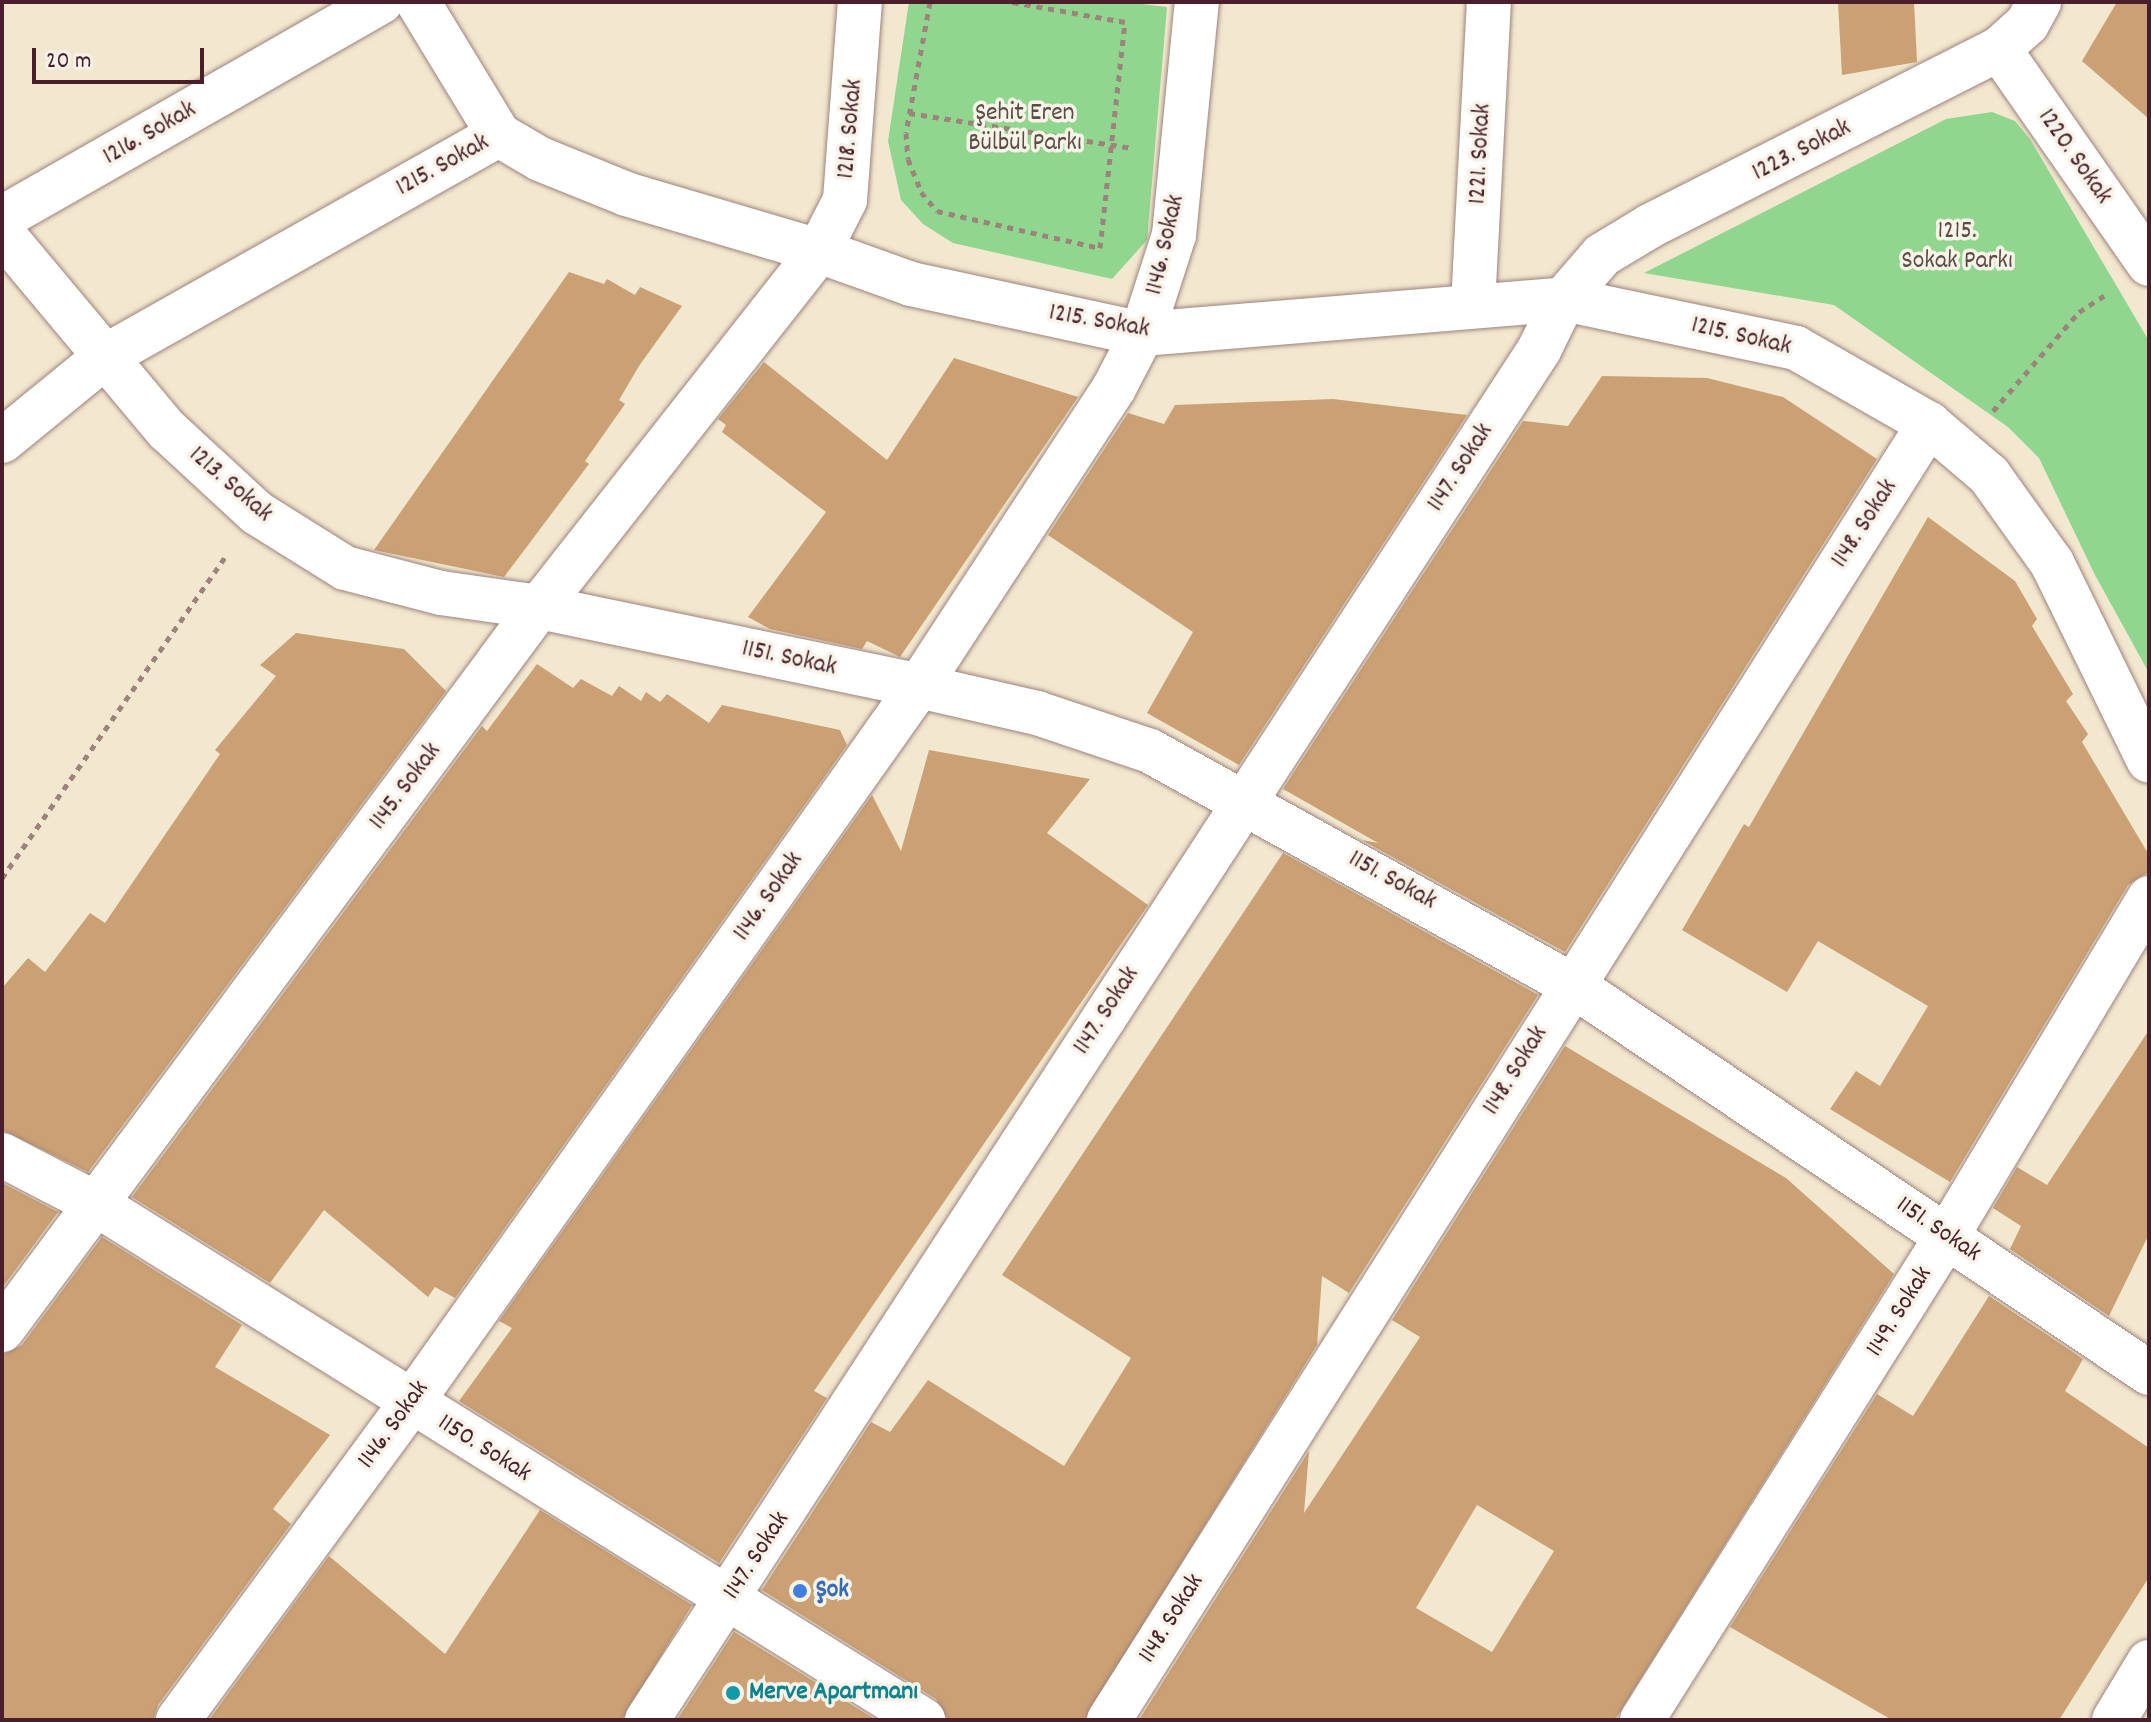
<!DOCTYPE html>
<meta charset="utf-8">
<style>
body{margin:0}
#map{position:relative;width:2151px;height:1722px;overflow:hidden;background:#f2e7cf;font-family:Dekko,sans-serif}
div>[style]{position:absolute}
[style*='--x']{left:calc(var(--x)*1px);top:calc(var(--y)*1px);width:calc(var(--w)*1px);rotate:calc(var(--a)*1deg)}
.green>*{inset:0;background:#91d68f}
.building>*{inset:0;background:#cba074}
.path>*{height:5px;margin-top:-2.5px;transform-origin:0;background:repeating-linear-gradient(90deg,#9e837d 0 6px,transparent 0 12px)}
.roads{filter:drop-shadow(0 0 2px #9e837d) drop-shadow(0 0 2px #9e837d)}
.street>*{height:44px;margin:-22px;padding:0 22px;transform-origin:22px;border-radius:22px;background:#fff}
.dots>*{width:22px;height:22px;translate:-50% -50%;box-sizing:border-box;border:4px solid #f7f3e8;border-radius:50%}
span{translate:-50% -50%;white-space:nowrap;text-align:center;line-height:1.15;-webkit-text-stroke:7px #f7f3e8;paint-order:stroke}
.park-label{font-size:26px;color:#5c4d44}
.street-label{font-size:26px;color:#4a1f2b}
.shop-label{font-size:26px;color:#366cbe;font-weight:700}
.left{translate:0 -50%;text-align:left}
.culture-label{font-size:26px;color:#0d838f;font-weight:700}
.frame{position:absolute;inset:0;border:4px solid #4a1f2b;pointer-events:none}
.scale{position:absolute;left:32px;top:48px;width:172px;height:36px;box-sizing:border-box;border:4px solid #4a1f2b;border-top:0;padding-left:10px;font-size:24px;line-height:28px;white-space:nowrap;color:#4a1f2b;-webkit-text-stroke:6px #f7f3e8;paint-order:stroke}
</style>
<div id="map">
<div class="green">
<i style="clip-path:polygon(909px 2px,1125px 2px,1167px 7px,1147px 240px,1112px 279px,953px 243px,923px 224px,901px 200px,888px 141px)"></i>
<i style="clip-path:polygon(1992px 112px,2015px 121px,2030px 139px,2149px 341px,2149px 673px,2095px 575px,2039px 458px,2008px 427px,1834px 305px,1644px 273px,1946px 119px)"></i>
</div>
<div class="building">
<i style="clip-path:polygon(1838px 2px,1914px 2px,1917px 62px,1842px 75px)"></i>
<i style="clip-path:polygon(2117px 2px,2149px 2px,2149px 119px,2082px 61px)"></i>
<i style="clip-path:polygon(569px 272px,604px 284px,607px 279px,635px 295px,640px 287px,682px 306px,639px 366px,619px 400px,625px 404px,585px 461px,589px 464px,504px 577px,374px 550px)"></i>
<i style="clip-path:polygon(954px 358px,1078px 397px,900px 657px,867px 641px,862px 649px,770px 629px,748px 617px,826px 512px,722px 432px,726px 425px,718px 419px,764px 362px,887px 460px)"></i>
<i style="clip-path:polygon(1602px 376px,1707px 378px,1783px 397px,1877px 459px,1565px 952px,1362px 840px,1378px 843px,1283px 789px,1523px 421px,1568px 426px)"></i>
<i style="clip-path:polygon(1333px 399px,1467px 415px,1239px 765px,1147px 713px,1193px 632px,1048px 535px,1128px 413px,1164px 424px,1175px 405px)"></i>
<i style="clip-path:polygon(1928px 517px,2015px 581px,2037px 619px,2032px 626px,2073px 694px,2066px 701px,2088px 734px,2082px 742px,2149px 855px,2147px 873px,2128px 885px,1950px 1182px,1830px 1109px,1856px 1071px,1880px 1086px,1928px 1006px,1818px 941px,1787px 992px,1682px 930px,1744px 824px,1749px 827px)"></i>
<i style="clip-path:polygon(296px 633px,404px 649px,446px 691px,88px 1172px,2px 1130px,2px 988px,28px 958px,45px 972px,90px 913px,105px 923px,220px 754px,215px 750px,276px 676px,260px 665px)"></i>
<i style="clip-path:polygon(537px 664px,573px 688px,581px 679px,612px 696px,619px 686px,641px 701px,646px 692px,660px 702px,667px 694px,709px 723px,722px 705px,840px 730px,847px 745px,455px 1298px,435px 1287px,428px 1297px,324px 1210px,270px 1283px,132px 1197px,482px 726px,487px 731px)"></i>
<i style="clip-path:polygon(929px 750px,1090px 779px,1047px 833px,1148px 905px,814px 1391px,827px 1398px,719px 1563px,459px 1401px,512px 1328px,499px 1321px,872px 795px,901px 851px)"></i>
<i style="clip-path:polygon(1283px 853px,1538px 995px,1349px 1293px,1322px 1276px,1317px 1345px,1084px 1720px,948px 1720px,936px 1699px,762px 1590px,871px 1422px,890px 1432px,928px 1380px,1064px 1466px,1131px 1358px,1002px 1275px)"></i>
<i style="clip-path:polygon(2149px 1030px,2149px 1234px,2109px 1316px,2010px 1249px,2021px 1226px,1993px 1208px,2017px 1167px,2047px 1185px)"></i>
<i style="clip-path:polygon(evenodd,1565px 1046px,1786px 1178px,1894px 1274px,1615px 1720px,1139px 1720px,1309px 1451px,1304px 1513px,1420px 1337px,1392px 1320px,1565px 1046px,1477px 1505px,1554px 1551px,1492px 1652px,1416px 1608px,1477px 1505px)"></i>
<i style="clip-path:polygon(2px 1183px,58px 1212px,2px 1288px)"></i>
<i style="clip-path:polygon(102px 1237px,242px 1325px,215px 1367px,330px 1435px,273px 1509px,291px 1524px,158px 1705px,153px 1720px,2px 1720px,2px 1355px,22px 1345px)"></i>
<i style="clip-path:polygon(1989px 1296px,2083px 1359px,2065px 1391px,2149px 1448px,2149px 1577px,2059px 1720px,1892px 1720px,1730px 1627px,1877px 1394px,1913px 1416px)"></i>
<i style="clip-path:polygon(540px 1510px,692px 1605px,622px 1720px,209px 1720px,329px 1556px,445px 1654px)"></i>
<i style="clip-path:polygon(734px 1632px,876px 1720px,677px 1720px)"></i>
</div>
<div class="path">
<i style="--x:930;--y:2;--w:133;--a:100.4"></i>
<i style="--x:906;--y:133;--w:26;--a:86"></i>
<i style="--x:908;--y:159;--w:35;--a:68"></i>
<i style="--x:921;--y:192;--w:25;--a:50"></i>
<i style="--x:937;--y:211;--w:167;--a:12.8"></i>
<i style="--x:1100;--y:248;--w:227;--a:-83.7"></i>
<i style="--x:1125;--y:22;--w:115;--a:-170"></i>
<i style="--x:909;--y:113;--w:226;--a:8.9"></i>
<i style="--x:1993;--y:411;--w:131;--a:-49"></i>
<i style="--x:2079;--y:312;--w:35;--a:-33"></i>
<i style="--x:2;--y:878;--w:392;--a:-55.2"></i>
</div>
<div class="roads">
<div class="street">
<i style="--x:418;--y:2;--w:156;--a:58.7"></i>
<i style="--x:1999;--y:49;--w:262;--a:55.1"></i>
<i style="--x:2;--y:218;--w:436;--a:-29.7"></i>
<i style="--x:2;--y:233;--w:257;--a:50.1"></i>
<i style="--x:167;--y:430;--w:122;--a:42.7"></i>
<i style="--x:257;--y:513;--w:104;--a:32"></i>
<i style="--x:345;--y:568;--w:99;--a:14.6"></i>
<i style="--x:441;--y:593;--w:99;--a:8.1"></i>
<i style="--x:539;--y:607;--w:388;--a:11.7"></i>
<i style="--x:919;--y:686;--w:121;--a:12.9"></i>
<i style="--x:1037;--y:713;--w:119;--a:18.6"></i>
<i style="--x:1150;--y:751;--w:481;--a:29"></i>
<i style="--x:1571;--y:984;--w:697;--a:33.94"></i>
<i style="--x:1473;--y:305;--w:303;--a:-87"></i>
<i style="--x:2;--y:441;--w:134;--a:-39.3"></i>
<i style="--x:106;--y:356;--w:451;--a:-29.4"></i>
<i style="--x:499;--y:135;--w:48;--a:30.3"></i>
<i style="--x:540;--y:159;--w:93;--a:22.1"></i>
<i style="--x:626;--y:194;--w:201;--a:16.5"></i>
<i style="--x:819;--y:251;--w:98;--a:19.7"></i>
<i style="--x:911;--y:284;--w:236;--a:12.2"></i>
<i style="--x:1142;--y:334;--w:423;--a:-4.7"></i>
<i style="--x:1564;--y:299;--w:237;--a:11.9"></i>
<i style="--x:1796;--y:348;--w:153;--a:29.7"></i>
<i style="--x:1929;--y:424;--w:79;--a:40.4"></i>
<i style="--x:1989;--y:475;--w:108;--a:54.4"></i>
<i style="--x:2052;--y:563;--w:220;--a:63.9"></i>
<i style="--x:2;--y:1155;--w:106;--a:27.5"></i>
<i style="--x:96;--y:1204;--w:975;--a:31.96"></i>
<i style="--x:2;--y:1330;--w:901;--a:-53.4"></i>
<i style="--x:539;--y:607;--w:453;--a:-51.8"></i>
<i style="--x:819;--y:251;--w:57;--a:-63"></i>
<i style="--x:845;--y:200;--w:199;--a:-85.7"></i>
<i style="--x:178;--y:1720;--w:393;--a:-53.7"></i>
<i style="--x:411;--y:1403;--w:879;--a:-54.68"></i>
<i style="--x:919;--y:686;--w:356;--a:-56.8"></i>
<i style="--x:1114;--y:388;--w:61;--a:-62.6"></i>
<i style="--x:1142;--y:334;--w:104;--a:-72.1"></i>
<i style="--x:1174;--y:235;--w:234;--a:-84.4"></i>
<i style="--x:647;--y:1720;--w:1635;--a:-56.93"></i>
<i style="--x:1539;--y:350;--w:57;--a:-63.9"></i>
<i style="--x:1564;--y:299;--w:58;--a:-49.2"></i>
<i style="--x:1602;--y:255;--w:56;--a:-31.1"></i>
<i style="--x:1650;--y:226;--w:391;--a:-26.9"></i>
<i style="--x:1999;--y:49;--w:38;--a:-42"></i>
<i style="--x:2027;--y:24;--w:25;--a:-61"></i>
<i style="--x:1109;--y:1720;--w:1534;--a:-57.68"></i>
<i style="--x:1642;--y:1720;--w:572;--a:-57.78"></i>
<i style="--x:1947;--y:1236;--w:394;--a:-59.1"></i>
<i style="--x:2114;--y:1720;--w:68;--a:-58.9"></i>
</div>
</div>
<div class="dots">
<i style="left:800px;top:1591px;background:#3f7fe0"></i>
<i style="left:733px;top:1693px;background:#0f9aa8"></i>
</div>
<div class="park-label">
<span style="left:1025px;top:129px">Şehit Eren<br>Bülbül Parkı</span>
<span style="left:1957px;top:247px">1215.<br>Sokak Parkı</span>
</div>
<div class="street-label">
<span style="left:851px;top:129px;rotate:-85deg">1218. Sokak</span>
<span style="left:150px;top:134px;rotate:-30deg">1216. Sokak</span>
<span style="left:1802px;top:151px;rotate:-27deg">1223. Sokak</span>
<span style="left:1481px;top:154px;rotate:-87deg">1221. Sokak</span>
<span style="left:2074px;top:157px;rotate:55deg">1220. Sokak</span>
<span style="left:443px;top:166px;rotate:-29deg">1215. Sokak</span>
<span style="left:1166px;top:245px;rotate:-77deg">1146. Sokak</span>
<span style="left:1099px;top:322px;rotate:10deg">1215. Sokak</span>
<span style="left:1741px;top:337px;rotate:13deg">1215. Sokak</span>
<span style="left:1461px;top:468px;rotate:-57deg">1147. Sokak</span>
<span style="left:230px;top:485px;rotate:41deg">1213. Sokak</span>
<span style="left:1865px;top:524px;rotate:-57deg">1148. Sokak</span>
<span style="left:789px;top:659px;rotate:12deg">1151. Sokak</span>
<span style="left:406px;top:787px;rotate:-53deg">1145. Sokak</span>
<span style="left:1392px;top:881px;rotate:29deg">1151. Sokak</span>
<span style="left:769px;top:897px;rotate:-55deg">1146. Sokak</span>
<span style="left:1107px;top:1011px;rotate:-57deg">1147. Sokak</span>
<span style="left:1516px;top:1071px;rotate:-58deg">1148. Sokak</span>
<span style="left:1938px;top:1230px;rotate:34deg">1151. Sokak</span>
<span style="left:1900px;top:1312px;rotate:-58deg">1149. Sokak</span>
<span style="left:394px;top:1425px;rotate:-54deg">1146. Sokak</span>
<span style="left:484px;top:1449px;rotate:32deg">1150. Sokak</span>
<span style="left:757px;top:1556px;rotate:-57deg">1147. Sokak</span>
<span style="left:1172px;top:1619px;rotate:-58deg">1148. Sokak</span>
</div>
<div class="shop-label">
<span class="left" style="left:816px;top:1591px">Şok</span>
</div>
<div class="culture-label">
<span class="left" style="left:749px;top:1693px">Merve Apartmanı</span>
</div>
<div class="frame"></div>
<div class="scale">20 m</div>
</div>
